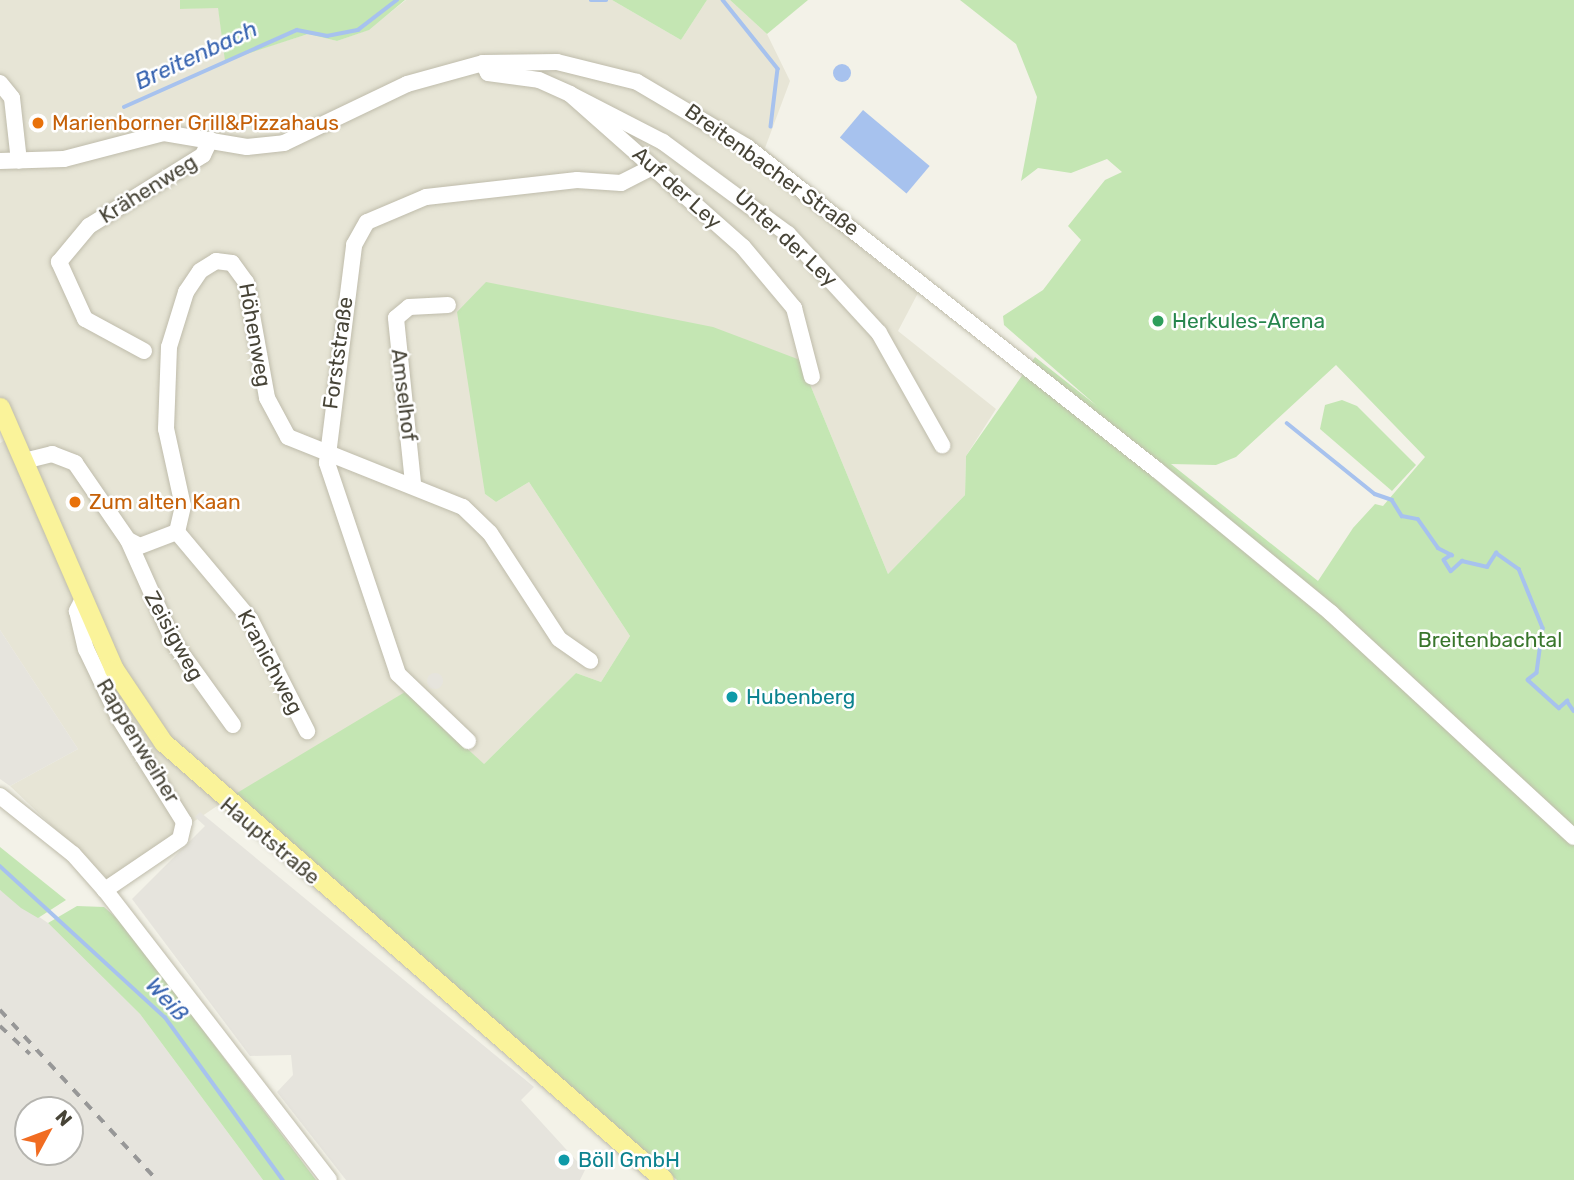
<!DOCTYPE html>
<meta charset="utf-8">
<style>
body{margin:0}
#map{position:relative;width:1574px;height:1180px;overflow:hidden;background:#f3f2e8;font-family:Rubik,sans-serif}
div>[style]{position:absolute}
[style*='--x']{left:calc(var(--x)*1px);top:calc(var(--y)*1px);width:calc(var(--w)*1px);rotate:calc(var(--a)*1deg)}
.residential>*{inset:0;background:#e7e5d6}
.industrial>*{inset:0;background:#e6e4dd}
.round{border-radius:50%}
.green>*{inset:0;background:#c4e6b3}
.water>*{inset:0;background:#a7c2ee;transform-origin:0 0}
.stream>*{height:3.5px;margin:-1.75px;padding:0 1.75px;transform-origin:1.75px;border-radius:1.75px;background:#a7c2ee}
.roads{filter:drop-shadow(0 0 2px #bfbcab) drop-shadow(0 0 2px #bfbcab)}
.minor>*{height:16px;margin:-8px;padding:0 8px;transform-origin:8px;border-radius:8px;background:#fff}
.major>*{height:19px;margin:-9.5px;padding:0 9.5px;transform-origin:9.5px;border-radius:9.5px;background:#faf39a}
.rail>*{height:3.5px;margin-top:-1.75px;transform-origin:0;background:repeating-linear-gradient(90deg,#979797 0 9px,transparent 0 18px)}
.dots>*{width:19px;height:19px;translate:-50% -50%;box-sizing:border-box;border:4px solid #fff;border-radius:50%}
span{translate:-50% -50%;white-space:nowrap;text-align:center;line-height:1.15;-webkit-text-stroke:5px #fff;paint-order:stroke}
.food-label{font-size:21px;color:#c56008}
.left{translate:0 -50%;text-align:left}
.street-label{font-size:21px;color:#474437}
.leisure-label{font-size:21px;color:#27864d}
.park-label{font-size:21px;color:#39762c}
.culture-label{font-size:21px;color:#0d838f}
.water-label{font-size:23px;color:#3461af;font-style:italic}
.north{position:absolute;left:14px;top:1096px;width:70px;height:70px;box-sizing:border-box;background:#fff;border:2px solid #b5b4af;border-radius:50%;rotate:49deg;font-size:19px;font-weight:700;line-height:28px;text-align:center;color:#474437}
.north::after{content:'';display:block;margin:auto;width:24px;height:32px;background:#f16c21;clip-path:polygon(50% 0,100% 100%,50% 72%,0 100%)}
</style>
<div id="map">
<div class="residential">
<i style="clip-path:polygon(0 0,180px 0,180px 9px,218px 7px,226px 60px,308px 34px,337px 41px,368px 30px,406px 0,612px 0,681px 40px,707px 0,730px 0,767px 34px,790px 81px,765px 148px,814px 192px,863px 250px,918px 293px,898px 331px,996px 409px,966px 456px,965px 495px,888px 574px,800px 360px,484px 471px,485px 494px,496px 502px,529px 482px,630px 636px,601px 682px,576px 673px,484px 764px,232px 796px,108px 879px,10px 786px,78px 749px,0 630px,0 443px,8px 439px,0 425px)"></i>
</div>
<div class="industrial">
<i style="clip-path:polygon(0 630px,78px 749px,10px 786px,0 779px)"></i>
<i class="round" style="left:427px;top:673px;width:16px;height:16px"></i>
<i style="clip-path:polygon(200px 812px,534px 1087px,521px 1100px,585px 1170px,580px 1180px,346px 1180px,277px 1092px,293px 1075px,291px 1055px,250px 1056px,132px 899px,205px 826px,195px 817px)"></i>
<i style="clip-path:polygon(evenodd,0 890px,48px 923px,140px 1014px,263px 1180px,0 1180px,0 890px,28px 1110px,70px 1110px,70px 1152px,28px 1152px,28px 1110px)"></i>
</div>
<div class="green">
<i style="clip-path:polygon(180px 0,405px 0,369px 30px,337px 41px,308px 34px,225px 61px,218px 8px,180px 9px)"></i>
<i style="clip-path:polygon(612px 0,707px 0,681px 40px)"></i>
<i style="clip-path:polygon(730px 0,808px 0,767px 34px)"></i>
<i style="clip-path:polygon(evenodd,960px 0,1574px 0,1574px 1180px,677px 1180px,232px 796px,405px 692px,484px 764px,576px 673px,601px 682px,630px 636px,529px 482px,496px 502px,485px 494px,457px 312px,486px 282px,713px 327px,800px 360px,888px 574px,965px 495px,966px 456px,1035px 357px,1097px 406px,1004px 325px,1003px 316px,1043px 290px,1081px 240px,1068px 226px,1105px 180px,1122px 172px,1107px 159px,1071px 173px,1038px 168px,1021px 181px,1037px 97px,1016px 44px,960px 0,1336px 365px,1425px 457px,1383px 506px,1375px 504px,1353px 528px,1318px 581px,1171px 464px,1216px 465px,1236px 457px,1336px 365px)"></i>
<i style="clip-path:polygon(1342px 400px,1357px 406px,1416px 465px,1392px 491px,1320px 429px,1325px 405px)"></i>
<i style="clip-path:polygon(0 847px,66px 900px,38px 918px,21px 908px,0 890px)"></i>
<i style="clip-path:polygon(77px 906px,104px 907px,123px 924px,316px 1180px,263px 1180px,140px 1014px,48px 923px)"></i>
</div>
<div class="water">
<i class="round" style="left:833px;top:64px;width:18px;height:18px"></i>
<i style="left:863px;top:110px;width:87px;height:36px;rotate:40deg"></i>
</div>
<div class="stream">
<i style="--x:591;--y:0;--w:15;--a:0"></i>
<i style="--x:723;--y:0;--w:88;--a:51.4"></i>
<i style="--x:778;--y:69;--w:58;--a:96.9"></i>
<i style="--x:124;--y:107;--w:189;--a:-24"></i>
<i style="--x:297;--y:30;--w:31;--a:11"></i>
<i style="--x:327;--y:36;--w:32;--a:-11"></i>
<i style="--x:358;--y:30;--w:49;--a:-37.6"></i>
<i style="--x:1287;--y:423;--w:113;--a:38.9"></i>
<i style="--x:1375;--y:494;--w:18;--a:19"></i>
<i style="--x:1392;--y:500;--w:19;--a:58"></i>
<i style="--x:1402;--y:516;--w:16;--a:11"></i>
<i style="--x:1418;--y:519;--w:35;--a:55"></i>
<i style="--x:1438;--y:548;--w:16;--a:27"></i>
<i style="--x:1452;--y:555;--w:9;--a:148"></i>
<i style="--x:1444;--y:560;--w:13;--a:58"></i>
<i style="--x:1451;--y:571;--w:15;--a:-42"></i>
<i style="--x:1462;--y:561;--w:26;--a:13"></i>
<i style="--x:1487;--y:567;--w:17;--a:-57"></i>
<i style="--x:1496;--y:553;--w:28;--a:35"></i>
<i style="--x:1519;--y:569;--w:64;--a:67.9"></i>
<i style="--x:1543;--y:628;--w:45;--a:97.6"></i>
<i style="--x:1537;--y:673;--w:11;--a:142"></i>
<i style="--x:1528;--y:680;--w:42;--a:42.1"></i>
<i style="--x:1559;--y:708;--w:11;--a:-41"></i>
<i style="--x:1567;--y:701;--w:12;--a:55"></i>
<i style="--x:0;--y:866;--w:224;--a:42.5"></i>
<i style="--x:165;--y:1017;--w:201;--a:54.1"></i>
</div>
<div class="roads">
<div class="minor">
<i style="--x:483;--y:63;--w:11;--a:63"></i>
<i style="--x:488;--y:73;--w:51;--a:7.8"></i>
<i style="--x:539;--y:80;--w:34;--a:24"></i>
<i style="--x:570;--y:94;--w:231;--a:41.5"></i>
<i style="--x:743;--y:247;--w:80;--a:50.1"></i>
<i style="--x:794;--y:308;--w:71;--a:75.4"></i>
<i style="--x:0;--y:83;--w:19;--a:51"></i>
<i style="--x:12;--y:98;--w:63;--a:83.7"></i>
<i style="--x:570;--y:94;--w:105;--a:27.3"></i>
<i style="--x:663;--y:142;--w:155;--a:36.4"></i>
<i style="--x:788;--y:234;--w:134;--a:47.4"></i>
<i style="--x:879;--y:333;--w:129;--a:60.6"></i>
<i style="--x:0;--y:161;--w:64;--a:-1.8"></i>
<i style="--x:64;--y:159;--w:103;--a:-14.6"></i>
<i style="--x:164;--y:133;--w:84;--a:9.6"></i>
<i style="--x:247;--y:147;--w:37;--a:-6"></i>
<i style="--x:284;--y:143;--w:136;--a:-25.6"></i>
<i style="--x:407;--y:84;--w:79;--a:-15.4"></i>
<i style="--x:483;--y:63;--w:74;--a:-0.8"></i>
<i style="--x:557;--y:62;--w:82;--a:14"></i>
<i style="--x:637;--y:82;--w:128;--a:30.6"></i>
<i style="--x:747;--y:147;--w:522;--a:38.23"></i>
<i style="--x:1157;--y:470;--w:225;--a:39.4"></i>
<i style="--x:1331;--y:613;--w:330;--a:42.7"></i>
<i style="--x:144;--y:351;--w:67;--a:-151.5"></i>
<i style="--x:85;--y:319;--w:63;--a:-114.5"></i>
<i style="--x:59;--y:262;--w:47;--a:-50.2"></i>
<i style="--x:89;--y:226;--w:134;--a:-31.9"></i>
<i style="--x:203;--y:155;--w:17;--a:-65"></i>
<i style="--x:28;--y:460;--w:25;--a:-14"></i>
<i style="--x:52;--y:454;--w:25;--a:21"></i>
<i style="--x:75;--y:463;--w:93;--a:55.5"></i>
<i style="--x:128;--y:540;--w:13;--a:27"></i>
<i style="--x:140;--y:546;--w:40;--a:-21"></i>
<i style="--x:177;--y:532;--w:27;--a:-77"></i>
<i style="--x:183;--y:506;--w:79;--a:-102.4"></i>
<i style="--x:166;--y:429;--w:82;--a:-87.9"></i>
<i style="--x:169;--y:347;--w:58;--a:-72.8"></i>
<i style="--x:186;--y:292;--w:25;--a:-56"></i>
<i style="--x:200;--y:271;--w:19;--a:-32"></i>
<i style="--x:216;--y:261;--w:16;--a:7"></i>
<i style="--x:232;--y:263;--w:24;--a:54"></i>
<i style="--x:246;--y:282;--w:118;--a:79.7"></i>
<i style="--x:267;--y:398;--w:44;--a:61.7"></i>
<i style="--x:288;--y:437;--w:188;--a:21.8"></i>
<i style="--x:463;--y:507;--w:37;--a:44"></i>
<i style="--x:490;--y:533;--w:126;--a:56.9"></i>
<i style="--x:559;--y:639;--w:38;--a:35"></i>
<i style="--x:413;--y:483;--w:166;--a:-95.9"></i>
<i style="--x:396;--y:318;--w:17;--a:-40"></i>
<i style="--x:409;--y:307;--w:39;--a:-3"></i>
<i style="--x:177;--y:532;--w:114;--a:50"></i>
<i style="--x:250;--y:619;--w:126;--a:63"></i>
<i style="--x:128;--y:540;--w:113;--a:65.9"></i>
<i style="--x:174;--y:643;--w:101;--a:54.3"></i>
<i style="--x:84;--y:597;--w:16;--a:117"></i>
<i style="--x:77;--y:611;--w:39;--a:77"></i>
<i style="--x:86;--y:649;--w:76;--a:64.4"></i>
<i style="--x:119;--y:718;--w:123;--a:58"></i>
<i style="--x:184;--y:822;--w:17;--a:103"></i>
<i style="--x:180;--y:839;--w:91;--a:145.8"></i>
<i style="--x:468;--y:741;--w:97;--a:-136.3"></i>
<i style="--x:398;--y:674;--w:223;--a:-108.6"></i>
<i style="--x:327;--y:463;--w:220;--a:-82.9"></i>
<i style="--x:354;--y:245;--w:26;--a:-61"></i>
<i style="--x:367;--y:222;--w:64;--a:-23"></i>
<i style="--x:426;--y:197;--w:152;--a:-6.4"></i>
<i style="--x:577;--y:180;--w:44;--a:3.9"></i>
<i style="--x:621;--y:183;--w:34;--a:-27"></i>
<i style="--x:0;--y:796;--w:93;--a:38.5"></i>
<i style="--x:73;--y:854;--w:48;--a:48.4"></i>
<i style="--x:105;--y:890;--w:366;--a:52.3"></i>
</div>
<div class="major">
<i style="--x:0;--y:407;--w:286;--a:66.5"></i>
<i style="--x:114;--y:669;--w:88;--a:56.1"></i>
<i style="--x:163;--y:742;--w:665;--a:41.16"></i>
</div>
</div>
<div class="rail">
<i style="--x:0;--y:1010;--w:231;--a:47.3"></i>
<i style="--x:0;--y:1026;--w:41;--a:43"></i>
</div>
<div class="dots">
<i style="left:38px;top:123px;background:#e8710a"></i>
<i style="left:1158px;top:321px;background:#2e9e5b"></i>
<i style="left:75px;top:502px;background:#e8710a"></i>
<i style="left:732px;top:697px;background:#0f9aa8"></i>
<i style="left:564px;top:1160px;background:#0f9aa8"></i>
</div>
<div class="food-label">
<span class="left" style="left:52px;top:123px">Marienborner Grill&amp;Pizzahaus</span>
<span class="left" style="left:89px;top:502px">Zum alten Kaan</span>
</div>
<div class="street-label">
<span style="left:772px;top:170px;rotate:36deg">Breitenbacher Straße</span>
<span style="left:677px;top:188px;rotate:42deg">Auf der Ley</span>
<span style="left:148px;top:189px;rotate:-32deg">Krähenweg</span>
<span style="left:786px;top:238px;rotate:43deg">Unter der Ley</span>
<span style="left:255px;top:335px;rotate:80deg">Höhenweg</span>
<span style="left:338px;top:353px;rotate:-82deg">Forststraße</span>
<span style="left:404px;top:395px;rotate:83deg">Amselhof</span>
<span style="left:174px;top:636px;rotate:61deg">Zeisigweg</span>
<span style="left:270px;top:662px;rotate:62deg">Kranichweg</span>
<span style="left:138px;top:741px;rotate:59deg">Rappenweiher</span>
<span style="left:270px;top:841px;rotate:40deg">Hauptstraße</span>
</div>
<div class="leisure-label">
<span class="left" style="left:1172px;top:321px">Herkules-Arena</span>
</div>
<div class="park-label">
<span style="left:1490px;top:640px">Breitenbachtal</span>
</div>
<div class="culture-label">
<span class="left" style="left:746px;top:697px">Hubenberg</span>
<span class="left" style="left:578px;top:1160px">Böll GmbH</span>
</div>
<div class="water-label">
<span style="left:196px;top:55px;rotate:-25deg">Breitenbach</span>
<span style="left:167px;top:999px;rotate:47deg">Weiß</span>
</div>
<div class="north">N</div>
</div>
